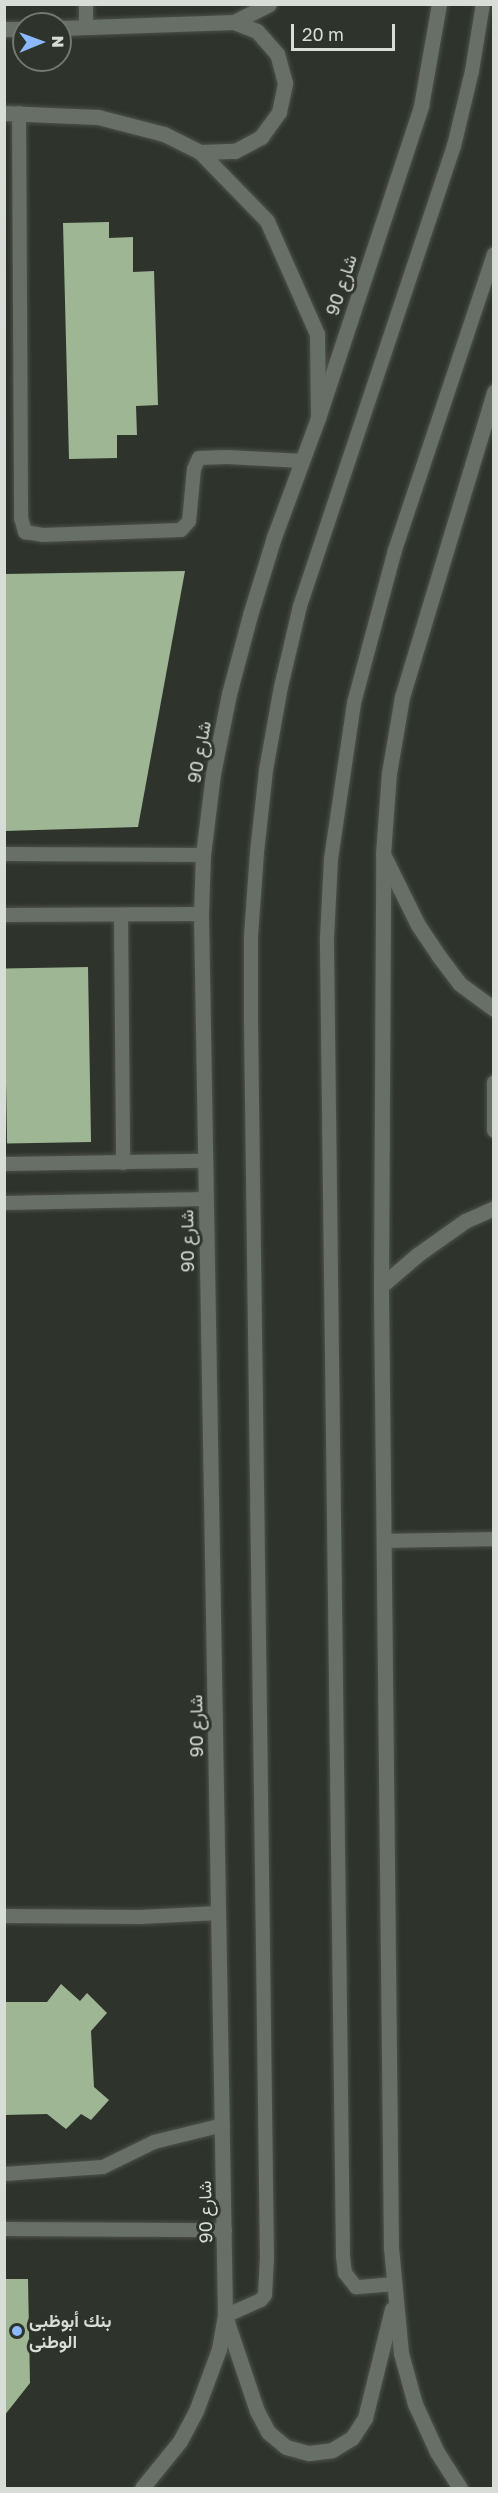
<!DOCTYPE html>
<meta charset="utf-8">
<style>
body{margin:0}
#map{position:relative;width:498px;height:2493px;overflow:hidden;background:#2e342b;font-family:"Golos Text",Vazirmatn,sans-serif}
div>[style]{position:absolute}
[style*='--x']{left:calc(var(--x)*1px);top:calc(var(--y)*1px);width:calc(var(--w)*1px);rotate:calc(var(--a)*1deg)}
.building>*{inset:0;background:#9eb694;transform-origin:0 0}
.roads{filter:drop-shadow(0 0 2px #4d514a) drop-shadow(0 0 2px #4d514a)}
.service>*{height:14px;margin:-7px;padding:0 7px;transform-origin:7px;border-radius:7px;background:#686f66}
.minor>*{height:15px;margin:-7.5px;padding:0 7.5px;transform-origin:7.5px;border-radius:7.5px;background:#686f66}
.tertiary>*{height:15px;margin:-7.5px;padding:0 7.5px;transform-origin:7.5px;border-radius:7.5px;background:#686f66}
.dots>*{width:16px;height:16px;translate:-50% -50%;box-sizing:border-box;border:3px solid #2e342b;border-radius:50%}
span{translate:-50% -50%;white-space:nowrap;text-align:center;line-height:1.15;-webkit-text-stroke:6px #2e342b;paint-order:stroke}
.street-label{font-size:18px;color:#d9ddd7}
.poi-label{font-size:18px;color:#d9ddd7;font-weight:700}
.left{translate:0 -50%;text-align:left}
.frame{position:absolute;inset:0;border:6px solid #d9ddd7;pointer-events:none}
.north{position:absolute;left:12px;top:12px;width:60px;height:60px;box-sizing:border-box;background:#2e342b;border:2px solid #727870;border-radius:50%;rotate:89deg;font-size:16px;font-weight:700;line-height:24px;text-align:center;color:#d9ddd7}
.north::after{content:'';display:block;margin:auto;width:21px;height:27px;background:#8cb9fc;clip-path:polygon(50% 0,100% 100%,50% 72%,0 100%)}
.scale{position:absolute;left:291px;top:24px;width:104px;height:27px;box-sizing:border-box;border:3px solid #d9ddd7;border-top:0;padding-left:8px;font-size:18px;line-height:21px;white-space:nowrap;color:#d9ddd7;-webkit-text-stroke:4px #2e342b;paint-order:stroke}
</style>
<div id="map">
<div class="building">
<i style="clip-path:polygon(109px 222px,109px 238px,133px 237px,133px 272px,154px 271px,158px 405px,136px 406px,137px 435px,117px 435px,117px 458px,69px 459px,63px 223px)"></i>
<i style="clip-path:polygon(185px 571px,138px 827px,4px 831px,4px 574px)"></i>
<i style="left:88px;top:967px;width:175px;height:84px;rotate:89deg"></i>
<i style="clip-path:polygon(61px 1984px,80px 2001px,87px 1993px,107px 2013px,91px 2031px,94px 2087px,109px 2100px,91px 2120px,81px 2114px,66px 2129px,47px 2114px,4px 2115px,4px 2002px,47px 2002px)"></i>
<i style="clip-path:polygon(4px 2279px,28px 2279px,30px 2383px,4px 2416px)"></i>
</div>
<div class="roads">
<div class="service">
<i style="--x:86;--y:28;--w:24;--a:-90"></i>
<i style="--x:19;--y:113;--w:405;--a:89.7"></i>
<i style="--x:21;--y:518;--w:15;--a:74"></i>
<i style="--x:25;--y:532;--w:18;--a:9"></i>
<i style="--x:43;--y:535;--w:138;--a:-2.1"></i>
<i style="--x:181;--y:530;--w:12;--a:-48"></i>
<i style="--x:189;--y:521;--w:52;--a:-84.5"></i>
<i style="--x:194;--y:469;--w:12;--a:-66"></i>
<i style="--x:199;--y:458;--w:28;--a:-2"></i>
<i style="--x:227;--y:457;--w:76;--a:3"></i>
<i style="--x:4;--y:854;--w:199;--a:0.3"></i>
<i style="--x:4;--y:915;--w:197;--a:-0.3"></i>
<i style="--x:121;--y:915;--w:248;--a:89.5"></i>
<i style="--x:4;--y:1164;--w:201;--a:-0.9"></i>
<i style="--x:4;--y:1203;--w:202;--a:-1.1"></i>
<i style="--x:384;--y:1541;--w:110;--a:-1"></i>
<i style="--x:4;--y:1916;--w:136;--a:0.4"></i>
<i style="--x:140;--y:1917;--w:79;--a:-2.9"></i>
<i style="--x:4;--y:2174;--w:99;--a:-4"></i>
<i style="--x:103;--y:2167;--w:57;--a:-26.1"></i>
<i style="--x:154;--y:2142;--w:71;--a:-13.8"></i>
<i style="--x:4;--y:2229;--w:221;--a:0.3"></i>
<i style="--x:394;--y:2284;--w:38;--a:175"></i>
<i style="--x:356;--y:2287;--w:18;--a:-128"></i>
<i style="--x:345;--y:2273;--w:17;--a:-97"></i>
<i style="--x:343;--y:2256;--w:1318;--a:-90.7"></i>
<i style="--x:327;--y:938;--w:79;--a:-87.1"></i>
<i style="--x:331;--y:859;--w:158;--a:-81.6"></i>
<i style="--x:354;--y:703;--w:158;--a:-75"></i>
<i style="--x:395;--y:550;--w:312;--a:-71.5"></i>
<i style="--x:225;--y:2316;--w:39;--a:-24"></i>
<i style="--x:261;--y:2300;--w:6;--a:-51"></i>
<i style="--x:265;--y:2295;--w:35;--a:-87"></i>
<i style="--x:267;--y:2260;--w:1238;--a:-90.74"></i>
<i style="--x:251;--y:1022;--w:86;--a:-90"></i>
<i style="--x:251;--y:936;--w:84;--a:-85.9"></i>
<i style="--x:257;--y:852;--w:82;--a:-83.7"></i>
<i style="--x:266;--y:770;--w:84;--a:-79.8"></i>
<i style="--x:281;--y:687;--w:83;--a:-76.8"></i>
<i style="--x:300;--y:606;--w:485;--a:-71.5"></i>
<i style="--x:454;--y:146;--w:77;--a:-76.5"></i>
<i style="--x:472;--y:71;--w:68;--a:-80.7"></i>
</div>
<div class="minor">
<i style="--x:60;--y:28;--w:174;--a:-2"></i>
<i style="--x:234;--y:22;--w:39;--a:-27"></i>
<i style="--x:4;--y:29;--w:20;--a:0"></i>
<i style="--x:4;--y:113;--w:94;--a:2.4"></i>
<i style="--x:98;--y:117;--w:68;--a:14.4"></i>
<i style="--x:164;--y:134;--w:40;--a:26.6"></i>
<i style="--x:200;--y:152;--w:96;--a:45.8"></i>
<i style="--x:267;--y:221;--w:124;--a:66.1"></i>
<i style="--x:317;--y:334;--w:80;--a:89.3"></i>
<i style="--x:200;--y:152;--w:35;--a:-2"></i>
<i style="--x:235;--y:151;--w:30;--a:-28"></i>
<i style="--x:261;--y:137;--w:31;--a:-54"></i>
<i style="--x:279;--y:112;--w:30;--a:-78"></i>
<i style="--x:285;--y:83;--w:30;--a:-105"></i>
<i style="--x:277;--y:54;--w:30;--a:-131"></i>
<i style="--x:257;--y:31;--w:25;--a:-159"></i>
<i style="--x:383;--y:854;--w:79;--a:63.8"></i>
<i style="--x:418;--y:925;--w:36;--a:56"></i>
<i style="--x:438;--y:955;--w:36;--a:53"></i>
<i style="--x:460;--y:984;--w:42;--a:36.3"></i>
<i style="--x:494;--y:1082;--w:48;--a:90"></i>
<i style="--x:381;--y:1286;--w:48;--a:-40.7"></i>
<i style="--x:417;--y:1255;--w:59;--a:-35.3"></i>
<i style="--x:465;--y:1221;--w:32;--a:-24"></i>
</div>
<div class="tertiary">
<i style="--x:226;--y:2319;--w:97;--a:71.4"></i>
<i style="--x:257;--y:2411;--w:24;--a:62"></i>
<i style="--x:268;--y:2432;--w:23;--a:40"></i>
<i style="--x:286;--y:2447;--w:24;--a:15"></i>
<i style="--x:309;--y:2453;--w:23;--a:-7"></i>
<i style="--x:332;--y:2450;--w:23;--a:-31"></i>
<i style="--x:352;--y:2438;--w:24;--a:-57"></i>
<i style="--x:365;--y:2418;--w:112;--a:-76.1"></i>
<i style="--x:142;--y:2488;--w:60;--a:-51"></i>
<i style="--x:180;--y:2441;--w:34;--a:-62"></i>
<i style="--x:196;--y:2411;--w:66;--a:-69.6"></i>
<i style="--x:219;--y:2349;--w:34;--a:-80"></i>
<i style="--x:225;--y:2316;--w:1402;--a:-90.98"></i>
<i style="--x:201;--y:914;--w:59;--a:-88.1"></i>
<i style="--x:203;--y:855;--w:82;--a:-83"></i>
<i style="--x:213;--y:774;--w:82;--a:-78.7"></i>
<i style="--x:229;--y:694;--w:82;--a:-75.1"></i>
<i style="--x:250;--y:615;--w:82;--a:-72.9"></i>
<i style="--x:274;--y:537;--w:127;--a:-69.7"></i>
<i style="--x:318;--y:418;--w:329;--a:-71.7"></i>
<i style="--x:421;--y:106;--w:104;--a:-80"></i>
<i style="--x:460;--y:2488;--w:43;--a:-122.6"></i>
<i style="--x:437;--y:2452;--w:53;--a:-114.6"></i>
<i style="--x:415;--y:2404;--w:53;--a:-105.4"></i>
<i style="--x:401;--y:2353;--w:105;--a:-95.4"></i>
<i style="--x:391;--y:2248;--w:962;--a:-90.6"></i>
<i style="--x:381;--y:1286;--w:432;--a:-89.7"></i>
<i style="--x:383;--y:854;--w:81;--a:-85.8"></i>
<i style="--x:389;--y:773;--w:77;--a:-80.3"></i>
<i style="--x:402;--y:697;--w:319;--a:-73.2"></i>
</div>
</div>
<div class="dots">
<i style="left:17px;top:2331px;background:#8cb9fc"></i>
</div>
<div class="street-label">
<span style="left:341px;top:285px;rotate:-72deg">شارع 90</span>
<span style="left:199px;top:752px;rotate:-80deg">شارع 90</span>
<span style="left:187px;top:1241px;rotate:-91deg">شارع 90</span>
<span style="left:196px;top:1726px;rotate:-91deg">شارع 90</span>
<span style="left:205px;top:2212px;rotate:-91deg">شارع 90</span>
</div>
<div class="poi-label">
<span class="left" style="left:29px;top:2331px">بنك أبوظبى<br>الوطنى</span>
</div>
<div class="frame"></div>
<div class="north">N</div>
<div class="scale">20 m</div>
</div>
